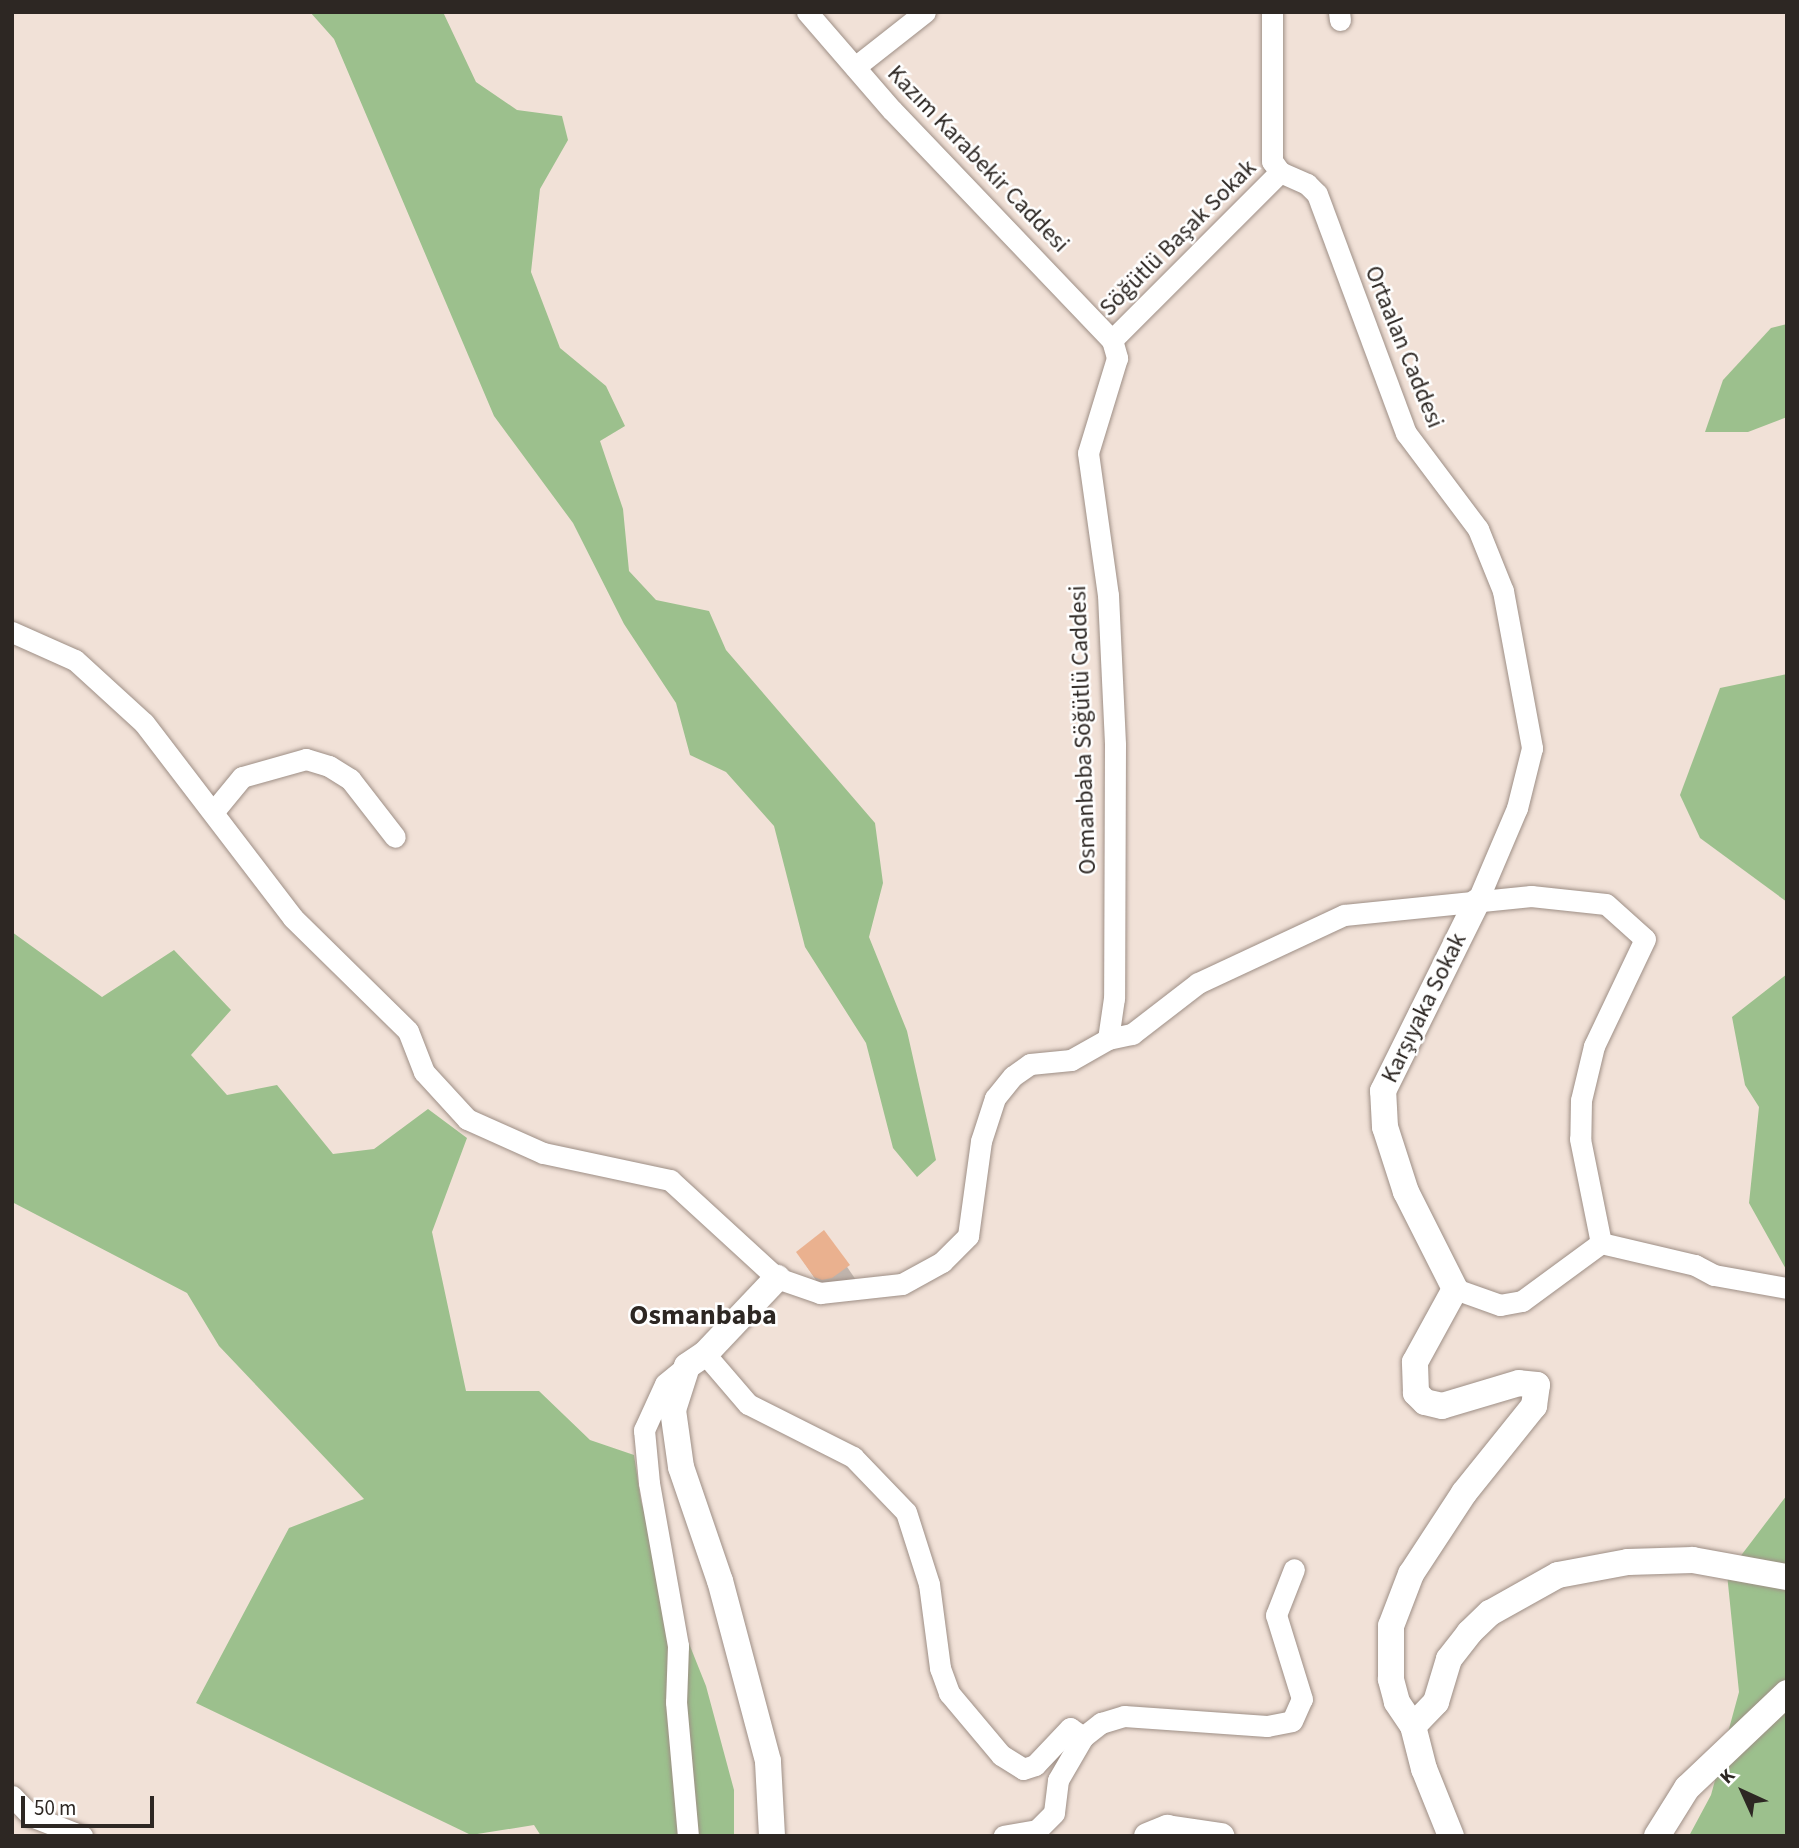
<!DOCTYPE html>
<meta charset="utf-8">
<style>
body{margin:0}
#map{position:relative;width:1799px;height:1848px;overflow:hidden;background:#f1e1d7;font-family:"Source Sans 3",sans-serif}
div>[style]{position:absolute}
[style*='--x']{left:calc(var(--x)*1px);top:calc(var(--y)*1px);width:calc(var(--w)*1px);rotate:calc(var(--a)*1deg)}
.forest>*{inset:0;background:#9cc08d}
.shadow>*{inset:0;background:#0003}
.building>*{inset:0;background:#eab18f}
.roads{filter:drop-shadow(0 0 2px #9e8f86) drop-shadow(0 0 2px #9e8f86)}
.minor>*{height:21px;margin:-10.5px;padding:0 10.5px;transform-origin:10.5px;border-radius:10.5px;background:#fff}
.tertiary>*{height:26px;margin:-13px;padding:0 13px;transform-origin:13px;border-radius:13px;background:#fff}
span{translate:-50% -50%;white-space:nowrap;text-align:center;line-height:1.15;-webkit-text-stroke:5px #fff;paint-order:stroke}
.street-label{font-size:24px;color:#2d2723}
.quarter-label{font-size:28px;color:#2d2723;font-weight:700}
.frame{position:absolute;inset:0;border:14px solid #2d2723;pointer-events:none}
.north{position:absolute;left:1708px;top:1757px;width:70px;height:70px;-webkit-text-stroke:5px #fff;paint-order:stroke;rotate:315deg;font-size:19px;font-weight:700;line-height:28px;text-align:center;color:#2d2723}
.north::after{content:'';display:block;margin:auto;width:24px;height:32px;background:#2d2723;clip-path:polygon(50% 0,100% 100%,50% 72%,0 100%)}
.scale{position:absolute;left:21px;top:1796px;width:133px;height:32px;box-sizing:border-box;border:4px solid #2d2723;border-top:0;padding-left:9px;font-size:21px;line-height:24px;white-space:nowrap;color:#2d2723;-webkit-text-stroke:5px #fff;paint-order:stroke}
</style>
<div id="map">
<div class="forest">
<i style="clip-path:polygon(310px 12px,443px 12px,476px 82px,517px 110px,562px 116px,568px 140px,540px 189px,531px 272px,560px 348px,606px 386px,625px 426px,600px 441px,623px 509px,629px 571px,656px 600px,709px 611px,726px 650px,875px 823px,883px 883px,869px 937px,907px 1031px,936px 1160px,917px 1177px,893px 1148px,866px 1043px,805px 947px,774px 826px,726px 772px,690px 755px,676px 703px,624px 624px,573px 523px,494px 416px,334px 39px)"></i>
<i style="clip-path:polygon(1787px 324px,1787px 417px,1748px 432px,1705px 432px,1723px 380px,1771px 328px)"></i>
<i style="clip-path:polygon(1787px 674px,1787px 902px,1700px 838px,1680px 795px,1720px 688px)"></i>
<i style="clip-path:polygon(12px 932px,102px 997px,174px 950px,231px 1010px,191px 1055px,227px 1095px,277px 1085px,333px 1154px,374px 1149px,428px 1109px,467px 1138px,432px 1232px,466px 1391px,539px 1391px,590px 1440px,634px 1455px,641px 1501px,664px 1581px,706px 1686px,734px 1790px,734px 1836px,541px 1836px,534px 1825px,471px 1835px,196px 1703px,289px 1528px,364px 1499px,219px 1346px,187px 1293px,12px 1202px)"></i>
<i style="clip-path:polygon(1787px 974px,1787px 1271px,1749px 1203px,1759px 1107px,1745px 1085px,1732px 1017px)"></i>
<i style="clip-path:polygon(1787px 1495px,1787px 1836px,1689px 1836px,1711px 1795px,1739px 1692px,1727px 1574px)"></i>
</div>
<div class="shadow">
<i style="clip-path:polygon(824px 1233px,858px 1283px,825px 1294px,798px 1253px)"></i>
</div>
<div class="building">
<i style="clip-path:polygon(824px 1230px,850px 1265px,832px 1278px,822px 1280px,814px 1277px,796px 1252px)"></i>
</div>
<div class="roads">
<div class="minor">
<i style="--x:807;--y:12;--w:130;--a:49.1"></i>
<i style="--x:892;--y:110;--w:318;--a:46.3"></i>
<i style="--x:1112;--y:340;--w:19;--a:74"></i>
<i style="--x:1117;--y:358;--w:99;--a:107"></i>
<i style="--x:1088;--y:453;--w:143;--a:82"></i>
<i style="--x:1108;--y:595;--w:150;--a:87.3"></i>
<i style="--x:1115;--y:745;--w:253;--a:90.2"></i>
<i style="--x:1114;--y:998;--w:41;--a:98.3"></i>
<i style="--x:1272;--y:12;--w:149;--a:90"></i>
<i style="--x:1272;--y:161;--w:14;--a:54"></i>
<i style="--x:1280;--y:172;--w:30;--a:24"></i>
<i style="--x:1307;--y:184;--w:14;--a:45"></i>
<i style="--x:1317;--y:194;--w:255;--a:69.6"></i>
<i style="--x:1406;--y:433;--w:120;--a:53.1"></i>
<i style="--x:1478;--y:529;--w:67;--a:68"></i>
<i style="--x:1503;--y:591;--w:160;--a:79.5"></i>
<i style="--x:1532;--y:748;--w:62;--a:104"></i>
<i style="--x:1517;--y:808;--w:102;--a:113.1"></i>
<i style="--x:1339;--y:12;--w:8;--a:83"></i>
<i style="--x:855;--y:67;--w:89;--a:-38.2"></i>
<i style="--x:1112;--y:340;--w:238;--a:-45"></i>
<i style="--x:12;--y:632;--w:69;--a:24"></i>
<i style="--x:75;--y:660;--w:93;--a:42.4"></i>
<i style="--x:144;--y:723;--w:245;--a:52.6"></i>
<i style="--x:293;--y:918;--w:161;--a:44.5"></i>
<i style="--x:408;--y:1031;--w:44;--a:68.7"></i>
<i style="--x:424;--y:1072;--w:64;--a:47.5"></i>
<i style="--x:467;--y:1119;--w:83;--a:24.1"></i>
<i style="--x:543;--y:1153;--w:130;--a:12"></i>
<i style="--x:670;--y:1180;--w:145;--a:42.5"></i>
<i style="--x:777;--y:1278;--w:46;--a:19.2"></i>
<i style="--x:820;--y:1293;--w:82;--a:-6.3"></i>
<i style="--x:902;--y:1284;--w:46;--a:-28.8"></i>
<i style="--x:942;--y:1262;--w:37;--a:-45"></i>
<i style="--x:968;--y:1236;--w:96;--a:-82.2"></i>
<i style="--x:981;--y:1141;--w:45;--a:-72"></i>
<i style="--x:995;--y:1098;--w:28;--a:-51"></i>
<i style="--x:1013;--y:1076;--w:21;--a:-35"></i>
<i style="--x:1030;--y:1064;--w:41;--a:-5.6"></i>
<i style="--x:1071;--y:1060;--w:43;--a:-29.6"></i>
<i style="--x:1108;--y:1039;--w:25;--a:-12"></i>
<i style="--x:1132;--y:1034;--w:83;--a:-37.7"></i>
<i style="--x:1198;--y:983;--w:161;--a:-25"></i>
<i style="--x:1344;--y:915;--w:188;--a:-5.8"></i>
<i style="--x:1531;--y:896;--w:75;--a:6.1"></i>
<i style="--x:1606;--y:904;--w:52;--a:41.9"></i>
<i style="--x:1645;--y:939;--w:119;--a:115.5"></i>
<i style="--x:1594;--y:1046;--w:56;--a:103.5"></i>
<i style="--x:1581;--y:1100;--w:39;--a:91"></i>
<i style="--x:1580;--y:1139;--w:106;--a:78.6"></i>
<i style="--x:1601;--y:1243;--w:98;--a:143.7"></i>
<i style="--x:1522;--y:1301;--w:22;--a:170"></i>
<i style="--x:1500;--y:1305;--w:48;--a:-160.4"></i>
<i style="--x:214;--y:811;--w:44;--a:-50.5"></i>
<i style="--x:242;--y:777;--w:66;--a:-15.7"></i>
<i style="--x:306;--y:759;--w:24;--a:17"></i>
<i style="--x:329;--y:766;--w:25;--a:32"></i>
<i style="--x:350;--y:779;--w:73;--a:52.2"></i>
<i style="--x:1601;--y:1243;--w:97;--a:13.2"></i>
<i style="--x:1695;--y:1265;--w:21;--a:28"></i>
<i style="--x:1714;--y:1275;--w:74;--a:10.1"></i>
<i style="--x:705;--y:1354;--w:66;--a:49.3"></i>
<i style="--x:748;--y:1404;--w:118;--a:26.8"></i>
<i style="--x:853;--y:1457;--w:76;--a:46.1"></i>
<i style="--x:906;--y:1512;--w:76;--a:72.3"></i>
<i style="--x:929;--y:1584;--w:85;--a:82.5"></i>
<i style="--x:940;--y:1668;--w:27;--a:70"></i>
<i style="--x:949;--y:1693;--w:81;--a:50"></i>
<i style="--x:1001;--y:1755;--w:26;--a:32"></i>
<i style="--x:1023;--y:1769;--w:13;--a:-18"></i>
<i style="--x:1035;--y:1765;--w:51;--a:-46.6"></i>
<i style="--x:1070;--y:1728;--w:16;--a:35"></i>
<i style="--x:1083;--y:1737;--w:50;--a:120.2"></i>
<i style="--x:1058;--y:1780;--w:33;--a:97"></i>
<i style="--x:1054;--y:1813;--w:24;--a:135"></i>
<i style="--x:1037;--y:1830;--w:34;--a:170"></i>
<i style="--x:687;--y:1366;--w:28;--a:141"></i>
<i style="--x:665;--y:1384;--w:51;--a:114.5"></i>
<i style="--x:644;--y:1430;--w:53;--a:84.6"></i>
<i style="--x:649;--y:1483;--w:166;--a:79.9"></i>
<i style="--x:678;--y:1646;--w:56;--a:92"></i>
<i style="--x:676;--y:1702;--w:135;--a:84.9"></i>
<i style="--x:1083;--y:1737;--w:23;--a:-38"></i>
<i style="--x:1101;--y:1723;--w:24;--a:-17"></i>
<i style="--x:1124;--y:1716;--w:143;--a:4"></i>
<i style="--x:1267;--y:1726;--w:25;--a:-11"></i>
<i style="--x:1292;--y:1721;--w:24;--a:-66"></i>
<i style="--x:1302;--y:1699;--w:88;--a:-107.2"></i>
<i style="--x:1276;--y:1615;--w:49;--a:-68.6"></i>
<i style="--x:12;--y:1796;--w:28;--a:46"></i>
<i style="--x:31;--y:1816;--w:55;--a:21.4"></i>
</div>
<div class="tertiary">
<i style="--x:1413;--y:1726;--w:33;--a:-46"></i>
<i style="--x:1436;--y:1702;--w:45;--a:-73.2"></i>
<i style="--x:1449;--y:1659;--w:33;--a:-52"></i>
<i style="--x:1469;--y:1633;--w:29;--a:-44"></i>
<i style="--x:1490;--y:1613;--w:78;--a:-29.2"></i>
<i style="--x:1558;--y:1575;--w:71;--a:-10.5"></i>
<i style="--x:1628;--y:1562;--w:65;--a:-1.8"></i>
<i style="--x:1693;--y:1560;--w:96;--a:10.3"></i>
<i style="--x:772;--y:1836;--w:75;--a:-93.1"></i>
<i style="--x:768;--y:1761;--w:186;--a:-104.9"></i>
<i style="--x:720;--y:1581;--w:120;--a:-108.9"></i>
<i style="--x:681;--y:1467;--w:58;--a:-98"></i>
<i style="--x:673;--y:1410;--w:46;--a:-72.3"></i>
<i style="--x:687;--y:1366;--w:22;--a:-34"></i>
<i style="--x:705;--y:1354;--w:105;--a:-46.5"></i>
<i style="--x:1147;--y:1836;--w:22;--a:-22"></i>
<i style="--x:1167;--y:1828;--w:55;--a:8.4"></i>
<i style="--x:1451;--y:1836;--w:72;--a:-111.9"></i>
<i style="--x:1424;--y:1769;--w:44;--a:-104.3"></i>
<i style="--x:1413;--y:1726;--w:29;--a:-124"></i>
<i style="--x:1397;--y:1702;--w:24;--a:-105"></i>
<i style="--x:1391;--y:1679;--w:53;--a:-90"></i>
<i style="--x:1391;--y:1626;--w:56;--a:-69"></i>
<i style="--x:1411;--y:1574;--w:97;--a:-56.8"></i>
<i style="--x:1464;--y:1493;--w:112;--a:-51.2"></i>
<i style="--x:1534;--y:1406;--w:21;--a:-82"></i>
<i style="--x:1537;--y:1385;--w:18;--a:-174"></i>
<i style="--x:1519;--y:1383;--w:80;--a:163.4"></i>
<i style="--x:1442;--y:1406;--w:17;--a:-167"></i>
<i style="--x:1425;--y:1402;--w:13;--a:-135"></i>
<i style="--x:1416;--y:1393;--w:31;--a:-92"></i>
<i style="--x:1415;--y:1362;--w:83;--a:-61.3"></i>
<i style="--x:1455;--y:1289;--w:109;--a:-116.8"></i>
<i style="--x:1406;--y:1192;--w:68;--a:-107.9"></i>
<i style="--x:1385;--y:1127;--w:36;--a:-93"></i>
<i style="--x:1383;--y:1091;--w:211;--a:-63.6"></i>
<i style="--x:1657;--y:1836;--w:57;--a:-58"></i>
<i style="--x:1687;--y:1788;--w:138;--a:-43.5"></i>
</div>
</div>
<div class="street-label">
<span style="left:978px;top:159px;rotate:46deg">Kazım Karabekir Caddesi</span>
<span style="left:1178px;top:238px;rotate:-45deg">Söğütlü Başak Sokak</span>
<span style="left:1404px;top:347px;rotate:68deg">Ortaalan Caddesi</span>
<span style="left:1083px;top:730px;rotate:-92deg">Osmanbaba Söğütlü Caddesi</span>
<span style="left:1424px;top:1008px;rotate:-64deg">Karşıyaka Sokak</span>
</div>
<div class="quarter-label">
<span style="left:703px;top:1315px">Osmanbaba</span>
</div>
<div class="frame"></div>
<div class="north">K</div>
<div class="scale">50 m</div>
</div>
